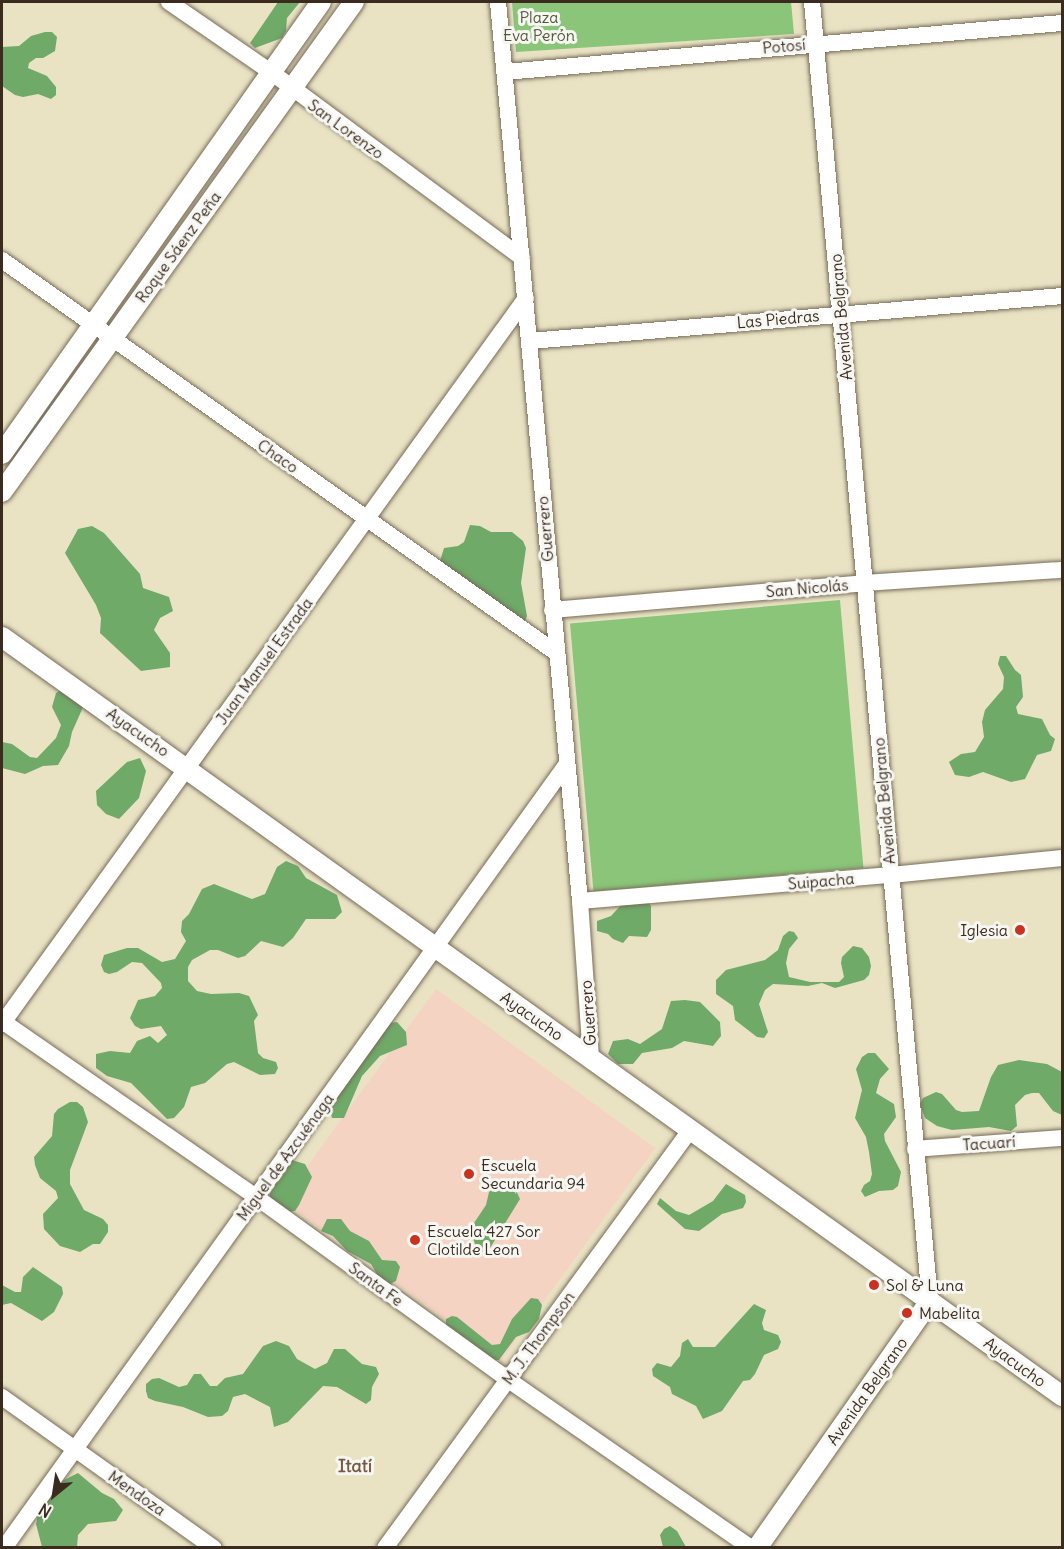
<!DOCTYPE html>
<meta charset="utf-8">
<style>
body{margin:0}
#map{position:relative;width:1064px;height:1549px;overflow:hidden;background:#e9e3c4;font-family:Delius,sans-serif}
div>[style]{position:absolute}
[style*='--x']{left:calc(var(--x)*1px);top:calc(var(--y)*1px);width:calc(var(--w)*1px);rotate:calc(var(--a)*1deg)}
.built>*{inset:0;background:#f5d3c2;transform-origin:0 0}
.green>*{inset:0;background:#8ac579;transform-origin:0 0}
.forest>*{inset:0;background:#6faa69}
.roads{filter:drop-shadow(0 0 2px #786b58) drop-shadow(0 0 2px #786b58)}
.minor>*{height:16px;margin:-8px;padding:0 8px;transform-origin:8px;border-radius:8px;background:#fff}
.tertiary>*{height:20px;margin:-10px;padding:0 10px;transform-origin:10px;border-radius:10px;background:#fff}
.dots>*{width:16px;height:16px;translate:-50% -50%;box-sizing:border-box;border:3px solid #f6f6f2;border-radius:50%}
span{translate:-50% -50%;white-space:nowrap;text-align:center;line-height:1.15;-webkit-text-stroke:6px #f6f6f2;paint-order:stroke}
.park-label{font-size:16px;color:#535839}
.street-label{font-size:16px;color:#3b2a1e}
.poi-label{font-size:16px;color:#3b2a1e}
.right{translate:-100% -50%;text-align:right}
.left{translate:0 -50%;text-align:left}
.neighbourhood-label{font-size:18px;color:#795b44;font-weight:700}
.frame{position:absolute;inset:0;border:3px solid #3b2a1e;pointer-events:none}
.north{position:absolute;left:24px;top:1465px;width:60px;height:60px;-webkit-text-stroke:4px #f6f6f2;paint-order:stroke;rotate:210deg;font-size:16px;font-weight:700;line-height:24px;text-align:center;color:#3b2a1e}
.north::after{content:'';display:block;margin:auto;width:21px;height:27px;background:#3b2a1e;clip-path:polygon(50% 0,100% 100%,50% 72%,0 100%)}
</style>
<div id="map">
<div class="built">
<i style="left:436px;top:989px;width:271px;height:262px;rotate:36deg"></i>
</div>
<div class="green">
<i style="clip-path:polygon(512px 2px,791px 2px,794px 34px,516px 52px)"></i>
<i style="left:840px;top:600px;width:269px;height:271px;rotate:85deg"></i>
</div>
<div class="forest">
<i style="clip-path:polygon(278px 2px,300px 2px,287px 18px,286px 31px,282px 38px,255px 48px,250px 43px)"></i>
<i style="clip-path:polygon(45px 32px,52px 32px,57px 37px,55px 51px,43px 58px,36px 58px,29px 63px,28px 68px,47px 76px,56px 87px,56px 95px,51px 99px,38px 94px,23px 97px,15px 95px,2px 86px,2px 47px,19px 46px,31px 36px)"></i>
<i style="clip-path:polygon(470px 525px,480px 526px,491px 532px,512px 532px,523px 541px,526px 548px,521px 583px,527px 616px,524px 624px,440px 561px,444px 548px,458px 546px,464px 542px)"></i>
<i style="clip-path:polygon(92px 526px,104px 533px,140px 574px,143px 588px,169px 597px,173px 611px,160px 618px,154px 630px,170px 653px,170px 667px,141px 671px,100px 633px,101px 618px,96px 605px,65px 553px,78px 529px)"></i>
<i style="clip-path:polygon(1000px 656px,1006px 656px,1015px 670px,1021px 675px,1023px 697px,1016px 707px,1018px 714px,1042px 719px,1050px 735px,1055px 739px,1051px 751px,1037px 755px,1025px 779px,1011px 782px,983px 772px,969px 777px,955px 775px,949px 762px,961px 754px,975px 752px,984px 737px,982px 722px,985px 710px,1003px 689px,1004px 677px,998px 664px)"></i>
<i style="clip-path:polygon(63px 689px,84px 705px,72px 732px,69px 746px,58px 765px,43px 766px,25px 774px,2px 768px,2px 742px,12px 744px,30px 757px,37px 758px,56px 738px,61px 725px,52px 707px,56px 693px)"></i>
<i style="clip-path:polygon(140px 758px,146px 771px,139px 798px,119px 819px,106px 814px,97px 805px,96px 791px,127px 762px)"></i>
<i style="clip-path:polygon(286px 861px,298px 866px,306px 878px,337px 895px,342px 912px,335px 919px,306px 919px,293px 938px,283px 947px,261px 941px,245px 956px,238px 958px,218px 950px,210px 950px,192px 960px,188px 967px,188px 981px,197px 991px,211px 994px,239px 993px,249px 996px,258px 1015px,254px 1021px,258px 1053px,263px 1058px,276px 1062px,278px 1068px,275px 1074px,260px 1075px,234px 1062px,227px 1064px,205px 1083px,191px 1087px,184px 1107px,174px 1118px,167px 1119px,131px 1083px,107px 1076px,96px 1068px,96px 1054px,110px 1051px,130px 1053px,137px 1041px,150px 1036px,158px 1043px,167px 1035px,161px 1026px,141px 1029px,135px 1026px,130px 1018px,138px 1000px,155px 996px,162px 988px,161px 983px,142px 963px,132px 962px,117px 972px,109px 974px,104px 972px,101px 965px,104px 955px,127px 948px,138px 948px,162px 962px,175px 959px,186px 941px,181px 932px,182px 921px,189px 914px,202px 889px,214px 884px,252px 899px,265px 894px,277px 867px)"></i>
<i style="clip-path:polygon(623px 903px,649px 903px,651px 906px,651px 930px,647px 937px,629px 936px,623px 943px,613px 939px,608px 934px,597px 931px,597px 921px,611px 916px)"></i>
<i style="clip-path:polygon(789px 931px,794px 932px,798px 938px,789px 949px,786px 963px,789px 977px,810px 982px,839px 982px,844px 977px,841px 963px,842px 957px,853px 946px,862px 948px,869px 957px,871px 966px,869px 975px,864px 980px,835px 988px,822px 983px,808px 986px,773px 984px,765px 990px,759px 1004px,768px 1032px,764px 1038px,757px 1037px,735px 1020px,733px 1006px,716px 994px,716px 980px,726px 970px,765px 960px,778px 950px,783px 936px)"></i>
<i style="clip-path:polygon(685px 1000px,700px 1002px,720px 1022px,721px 1036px,713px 1046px,684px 1041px,672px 1048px,642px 1053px,633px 1064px,618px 1064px,608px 1054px,613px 1041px,628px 1039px,640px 1044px,662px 1029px,671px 1001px)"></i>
<i style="clip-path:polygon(397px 1022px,406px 1032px,407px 1045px,380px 1056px,362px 1076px,344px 1118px,332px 1118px,328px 1103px,389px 1023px)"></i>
<i style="clip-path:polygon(868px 1053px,875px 1053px,889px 1069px,880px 1079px,876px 1093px,894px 1104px,896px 1117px,884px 1134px,885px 1141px,901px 1172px,898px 1186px,893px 1190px,879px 1191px,865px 1197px,861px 1191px,864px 1185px,870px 1181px,872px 1174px,869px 1152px,866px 1137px,855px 1118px,862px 1090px,856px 1069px,862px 1057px)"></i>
<i style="clip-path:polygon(1019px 1060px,1047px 1064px,1062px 1072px,1062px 1115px,1053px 1111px,1039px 1093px,1032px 1093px,1025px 1095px,1015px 1105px,1017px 1126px,1011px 1131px,989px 1127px,952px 1130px,937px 1126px,925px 1118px,920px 1104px,923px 1098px,936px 1092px,942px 1094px,956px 1110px,962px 1112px,979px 1111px,991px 1077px,998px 1065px)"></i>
<i style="clip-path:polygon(70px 1102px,77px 1102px,83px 1107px,88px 1122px,70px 1170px,70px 1184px,84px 1210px,103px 1219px,108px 1225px,108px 1232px,100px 1244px,93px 1244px,80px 1252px,60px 1246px,44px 1229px,43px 1214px,58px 1198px,56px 1191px,40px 1178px,35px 1165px,34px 1157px,52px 1136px,54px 1114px,58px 1109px)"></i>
<i style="clip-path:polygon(292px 1160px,305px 1164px,312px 1177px,299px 1205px,295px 1211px,288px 1212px,270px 1201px,270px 1194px,273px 1181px)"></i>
<i style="clip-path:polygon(500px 1183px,514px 1186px,520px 1199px,490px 1248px,484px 1252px,477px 1250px,470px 1229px,486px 1205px,489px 1192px)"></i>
<i style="clip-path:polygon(726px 1184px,745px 1195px,746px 1202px,743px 1208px,722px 1214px,699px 1231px,685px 1229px,657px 1204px,660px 1198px,676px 1211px,689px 1215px,713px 1201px)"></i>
<i style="clip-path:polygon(327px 1219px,341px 1219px,350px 1231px,369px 1241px,382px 1260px,396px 1261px,400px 1267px,396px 1281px,390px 1284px,378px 1276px,371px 1264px,347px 1251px,333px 1236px,321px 1231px)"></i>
<i style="clip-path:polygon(33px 1267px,62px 1287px,63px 1294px,54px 1312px,42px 1321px,11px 1303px,2px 1305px,2px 1285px,15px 1292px,21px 1292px,23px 1277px)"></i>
<i style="clip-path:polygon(531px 1298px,538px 1299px,542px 1305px,539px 1319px,529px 1332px,516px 1337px,499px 1360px,491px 1360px,446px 1326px,446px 1319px,452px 1316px,457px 1317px,492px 1345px,500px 1344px,512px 1319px)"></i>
<i style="clip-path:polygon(754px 1304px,766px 1310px,762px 1323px,764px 1330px,778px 1335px,781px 1342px,778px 1349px,764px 1355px,755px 1374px,750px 1380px,743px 1381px,722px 1411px,703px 1419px,696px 1406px,672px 1394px,670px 1387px,653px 1376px,652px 1369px,657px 1363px,671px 1367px,680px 1356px,682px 1343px,688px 1339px,693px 1347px,715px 1347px)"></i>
<i style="clip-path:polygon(276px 1341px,289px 1346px,297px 1359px,315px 1369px,327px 1363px,334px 1349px,345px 1349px,362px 1364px,376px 1367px,379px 1374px,372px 1387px,371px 1400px,366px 1404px,337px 1387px,323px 1386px,288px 1422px,274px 1427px,270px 1407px,245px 1394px,233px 1397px,228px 1411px,222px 1416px,208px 1417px,183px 1407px,155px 1401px,148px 1398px,146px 1391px,146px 1384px,152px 1379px,159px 1378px,179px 1387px,187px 1385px,194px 1374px,201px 1374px,210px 1386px,217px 1386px,225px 1378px,243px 1374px,263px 1346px)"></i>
<i style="clip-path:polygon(78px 1473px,102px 1493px,114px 1499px,123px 1510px,116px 1521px,88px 1524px,78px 1535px,77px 1547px,42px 1547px,36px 1524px,39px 1511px,52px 1486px)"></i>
<i style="clip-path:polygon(670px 1526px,677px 1531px,686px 1547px,663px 1547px,660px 1535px,664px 1529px)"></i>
</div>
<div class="roads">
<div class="minor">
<i style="--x:169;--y:2;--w:124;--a:34.5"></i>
<i style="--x:271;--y:72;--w:312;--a:36.5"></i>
<i style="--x:498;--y:2;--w:903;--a:84.79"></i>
<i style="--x:580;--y:901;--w:156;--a:86"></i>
<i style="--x:812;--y:2;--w:1304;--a:84.81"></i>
<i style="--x:505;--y:72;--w:559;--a:-5.03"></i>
<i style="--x:2;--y:260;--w:678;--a:35.33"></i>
<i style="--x:530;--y:341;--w:534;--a:-4.83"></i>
<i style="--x:552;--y:610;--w:313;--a:-4.9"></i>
<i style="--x:864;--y:583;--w:198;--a:-3.8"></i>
<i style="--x:580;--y:901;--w:312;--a:-4.8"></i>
<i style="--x:891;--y:875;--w:172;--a:-5.7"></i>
<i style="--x:2;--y:1021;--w:309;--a:34.7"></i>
<i style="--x:256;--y:1197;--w:310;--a:35.9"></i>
<i style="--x:507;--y:1379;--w:297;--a:34.7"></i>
<i style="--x:2;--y:1024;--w:895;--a:-54.18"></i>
<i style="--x:915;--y:1149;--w:147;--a:-4.3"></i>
<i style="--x:2;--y:1397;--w:260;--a:35.5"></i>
<i style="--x:4;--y:1548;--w:964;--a:-54.33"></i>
<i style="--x:385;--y:1548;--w:519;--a:-53.86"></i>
</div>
<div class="tertiary">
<i style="--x:2;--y:454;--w:553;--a:-54.79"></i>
<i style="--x:2;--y:492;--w:603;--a:-54.31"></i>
<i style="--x:2;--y:637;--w:1304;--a:35.6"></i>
<i style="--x:757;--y:1548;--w:302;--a:-55"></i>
</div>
</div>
<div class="dots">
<i style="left:1020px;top:930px;background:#c8321e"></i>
<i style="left:469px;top:1174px;background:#c8321e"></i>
<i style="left:415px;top:1240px;background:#c8321e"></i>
<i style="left:874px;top:1285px;background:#c8321e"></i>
<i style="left:907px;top:1313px;background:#c8321e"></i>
</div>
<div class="park-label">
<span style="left:539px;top:26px">Plaza<br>Eva Perón</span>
</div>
<div class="street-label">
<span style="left:784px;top:46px;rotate:-5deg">Potosí</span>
<span style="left:346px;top:129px;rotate:36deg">San Lorenzo</span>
<span style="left:178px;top:247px;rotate:-54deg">Roque Sáenz Peña</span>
<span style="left:841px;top:317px;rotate:-95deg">Avenida Belgrano</span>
<span style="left:778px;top:319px;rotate:-5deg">Las Piedras</span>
<span style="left:278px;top:456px;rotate:35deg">Chaco</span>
<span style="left:545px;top:529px;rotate:-95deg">Guerrero</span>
<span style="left:807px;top:588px;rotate:-5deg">San Nicolás</span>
<span style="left:264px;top:661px;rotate:-54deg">Juan Manuel Estrada</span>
<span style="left:138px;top:732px;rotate:35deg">Ayacucho</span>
<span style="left:884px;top:801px;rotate:-95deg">Avenida Belgrano</span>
<span style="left:821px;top:881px;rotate:-5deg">Suipacha</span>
<span style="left:588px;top:1013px;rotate:-94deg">Guerrero</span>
<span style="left:532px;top:1016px;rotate:35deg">Ayacucho</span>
<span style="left:989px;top:1143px;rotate:-4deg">Tacuarí</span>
<span style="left:285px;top:1157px;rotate:-54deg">Miguel de Azcuénaga</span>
<span style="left:376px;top:1284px;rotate:36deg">Santa Fe</span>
<span style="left:538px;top:1338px;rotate:-54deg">M. J. Thompson</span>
<span style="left:1015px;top:1362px;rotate:36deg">Ayacucho</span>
<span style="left:867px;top:1391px;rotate:-55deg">Avenida Belgrano</span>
<span style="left:137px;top:1493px;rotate:35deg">Mendoza</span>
</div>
<div class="poi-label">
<span class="right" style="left:1008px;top:930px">Iglesia</span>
<span class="left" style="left:481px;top:1174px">Escuela<br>Secundaria 94</span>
<span class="left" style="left:427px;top:1240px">Escuela 427 Sor<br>Clotilde Leon</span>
<span class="left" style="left:886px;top:1285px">Sol &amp; Luna</span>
<span class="left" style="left:919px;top:1313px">Mabelita</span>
</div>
<div class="neighbourhood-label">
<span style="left:355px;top:1466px">Itatí</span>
</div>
<div class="frame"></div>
<div class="north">N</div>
</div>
